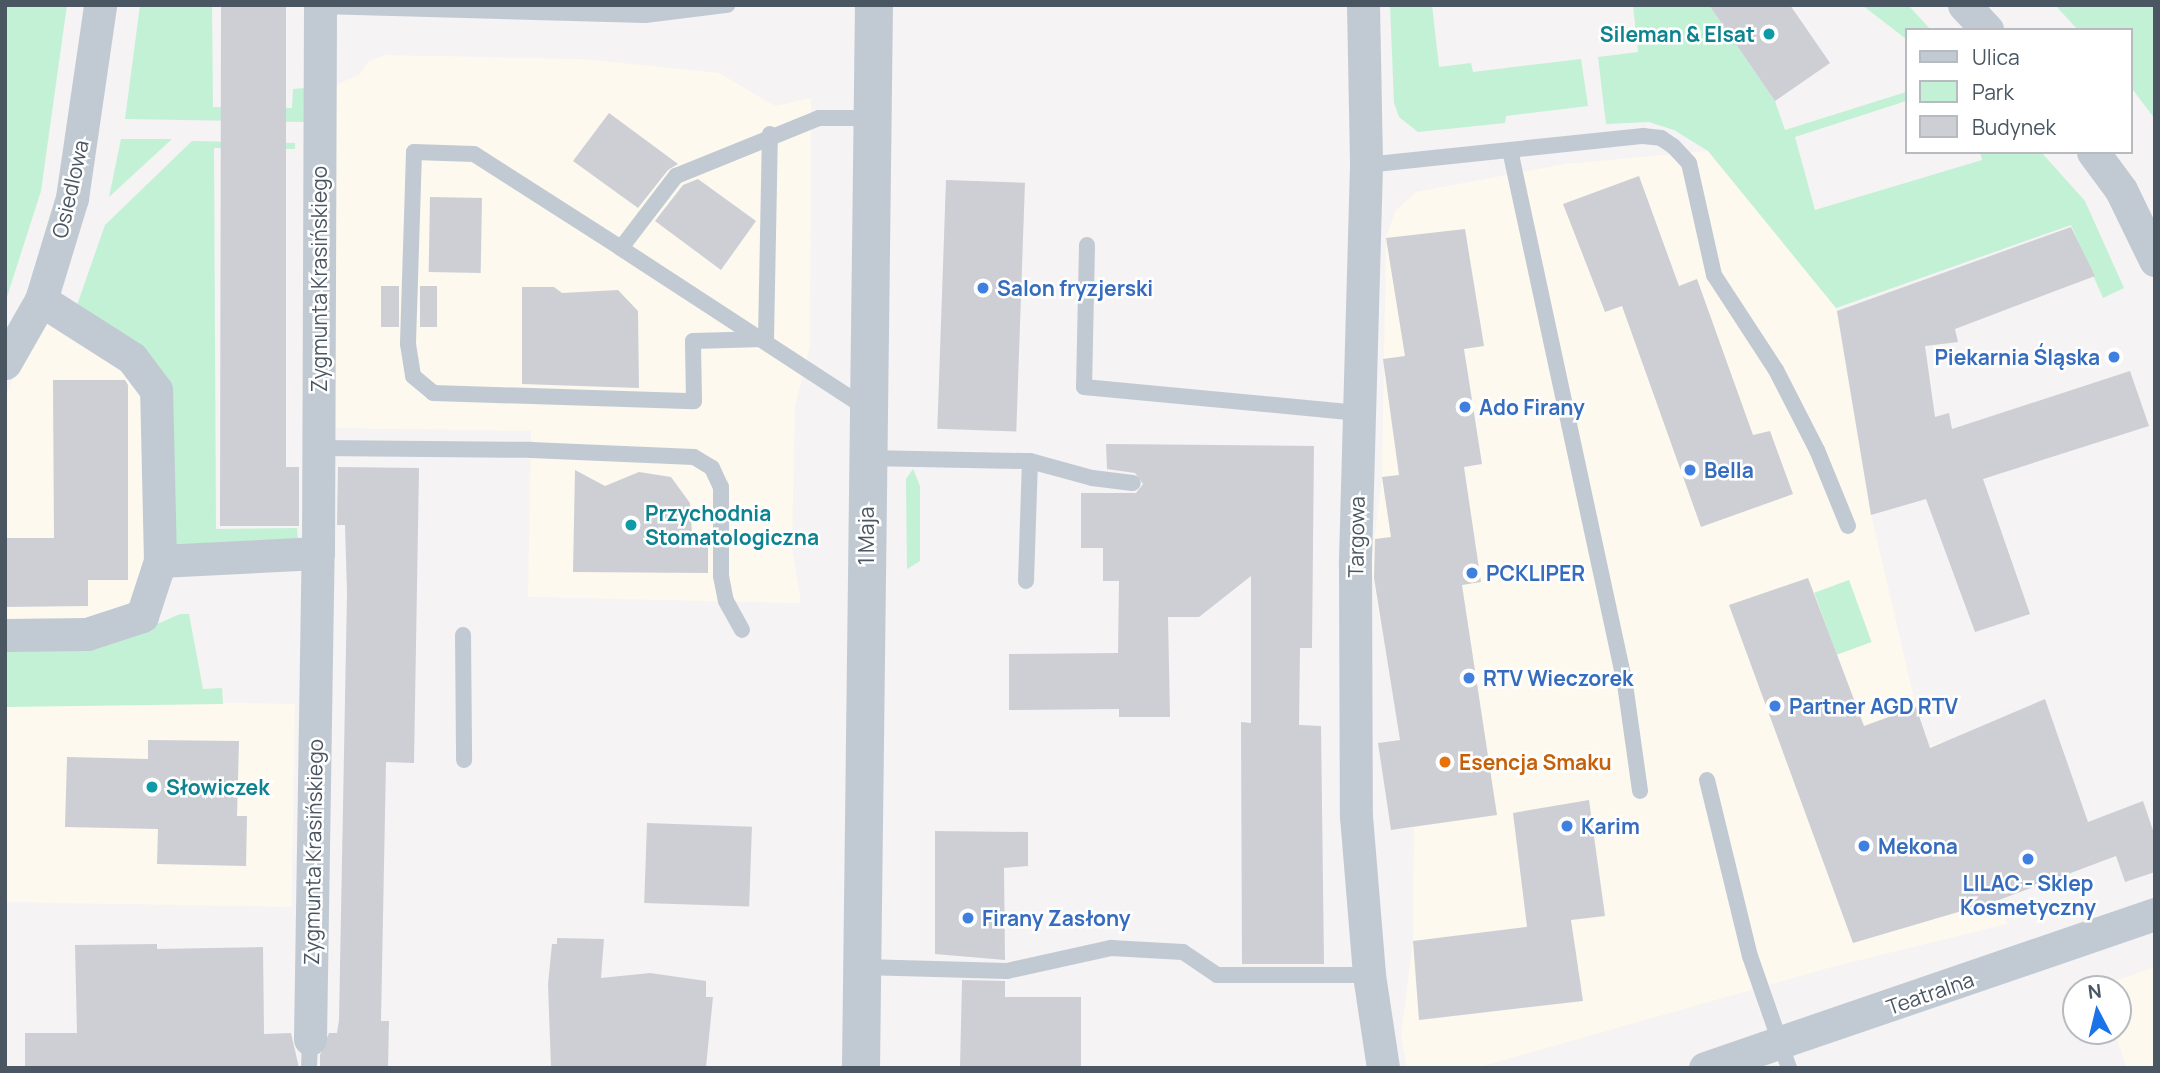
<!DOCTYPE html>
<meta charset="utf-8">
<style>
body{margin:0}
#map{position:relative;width:2160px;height:1073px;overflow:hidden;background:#f5f3f3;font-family:Manrope,sans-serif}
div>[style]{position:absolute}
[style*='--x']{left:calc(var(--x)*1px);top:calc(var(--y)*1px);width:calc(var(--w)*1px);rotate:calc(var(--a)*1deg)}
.commercial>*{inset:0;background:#fdf9ef;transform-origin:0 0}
.green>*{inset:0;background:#c3f1d5;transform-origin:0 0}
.building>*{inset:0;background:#cdcfd5;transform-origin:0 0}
.service>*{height:16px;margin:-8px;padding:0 8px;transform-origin:8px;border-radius:8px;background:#c1cad2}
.minor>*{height:33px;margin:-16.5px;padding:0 16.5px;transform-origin:16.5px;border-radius:16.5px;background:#c1cad2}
.tertiary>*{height:38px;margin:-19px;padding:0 19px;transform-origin:19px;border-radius:19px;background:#c1cad2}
.dots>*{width:19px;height:19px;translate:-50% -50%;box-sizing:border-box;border:4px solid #fff;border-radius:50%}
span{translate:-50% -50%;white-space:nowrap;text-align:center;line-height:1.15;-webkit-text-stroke:5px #fff;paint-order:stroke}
.culture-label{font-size:21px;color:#0d838f;font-weight:700}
.right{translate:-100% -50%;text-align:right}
.left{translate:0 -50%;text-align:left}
.street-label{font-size:21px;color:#4a5661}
.shop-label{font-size:21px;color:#366cbe;font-weight:700}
.food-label{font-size:21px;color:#c56008;font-weight:700}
.frame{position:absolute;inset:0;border:7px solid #4a5661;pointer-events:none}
.legend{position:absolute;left:1905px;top:28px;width:228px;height:126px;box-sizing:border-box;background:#fff;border:2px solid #b7bbc0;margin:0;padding:9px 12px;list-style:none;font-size:21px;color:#4a5661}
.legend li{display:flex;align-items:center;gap:14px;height:35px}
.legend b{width:35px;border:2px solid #b7bbc0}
.north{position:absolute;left:2062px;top:975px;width:70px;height:70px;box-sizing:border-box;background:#fff;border:2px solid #b7bbc0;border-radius:50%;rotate:353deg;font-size:19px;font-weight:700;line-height:28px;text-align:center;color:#4a5661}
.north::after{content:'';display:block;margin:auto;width:24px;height:32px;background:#1a73e8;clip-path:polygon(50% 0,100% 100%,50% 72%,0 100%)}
</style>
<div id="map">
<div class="commercial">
<i style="clip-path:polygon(384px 55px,583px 59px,719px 73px,775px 106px,811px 98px,810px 346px,795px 407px,792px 548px,801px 603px,528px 597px,531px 431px,330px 428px,330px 88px,360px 74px,368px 62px)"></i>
<i style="clip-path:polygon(1708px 151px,1836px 308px,1871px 514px,1916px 707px,1929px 746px,1943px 742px,2007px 924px,1832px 967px,1476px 1068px,1407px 1068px,1401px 1035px,1413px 941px,1414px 828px,1391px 830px,1378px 743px,1400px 739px,1371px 566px,1382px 477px,1386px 238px,1395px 211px,1416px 192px,1565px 164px)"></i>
<i style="clip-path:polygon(44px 310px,127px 364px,148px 395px,150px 559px,134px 610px,83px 626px,5px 626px,5px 397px)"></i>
<i style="left:295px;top:704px;width:203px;height:290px;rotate:91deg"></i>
<i style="clip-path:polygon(2155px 967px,2155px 1068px,2127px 1068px,2114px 1031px,2118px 1031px,2118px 989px,2098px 987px)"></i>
</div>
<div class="green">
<i style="clip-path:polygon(5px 5px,67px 5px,41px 191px,5px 303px)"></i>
<i style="clip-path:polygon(140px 5px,212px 5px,213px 107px,292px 108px,293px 89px,306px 88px,306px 122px,125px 119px)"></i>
<i style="clip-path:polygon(1390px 5px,1432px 5px,1439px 67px,1471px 63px,1473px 72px,1581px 59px,1588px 106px,1506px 116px,1505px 123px,1418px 132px,1399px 117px,1394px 103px)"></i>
<i style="clip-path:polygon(1633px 5px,1709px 5px,1775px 101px,1785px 130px,1906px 92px,1906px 101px,1795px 137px,1815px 210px,1982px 160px,1980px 152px,2041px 152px,2085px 201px,2124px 288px,2103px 298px,2071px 225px,1836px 308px,1708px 151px,1674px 130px,1649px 122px,1606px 124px,1598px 57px,1638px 52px)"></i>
<i style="clip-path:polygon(1862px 5px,1908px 5px,1931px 30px,1906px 30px,1906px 39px)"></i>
<i style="clip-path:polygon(2055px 5px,2155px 5px,2155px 119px,2130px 86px,2130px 30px,2078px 30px)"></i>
<i style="clip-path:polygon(121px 139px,172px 139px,109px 197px)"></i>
<i style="clip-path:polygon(192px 141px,295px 143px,295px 149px,214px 148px,216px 529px,297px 528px,298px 541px,172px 545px,168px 386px,77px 305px,105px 225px)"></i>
<i style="clip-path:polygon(913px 469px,920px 486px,920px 561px,907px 569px,906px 479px)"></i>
<i style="left:1849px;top:580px;width:66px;height:37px;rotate:70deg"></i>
<i style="clip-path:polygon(180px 614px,189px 614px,203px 689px,222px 688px,223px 704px,5px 707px,5px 645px,123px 639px)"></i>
</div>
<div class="building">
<i style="clip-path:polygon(221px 5px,286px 5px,286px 467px,299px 467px,299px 526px,220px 526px)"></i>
<i style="clip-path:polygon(1709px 5px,1790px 5px,1830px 63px,1775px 101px)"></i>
<i style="clip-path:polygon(609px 113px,678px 164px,668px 170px,638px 208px,573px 161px)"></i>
<i style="clip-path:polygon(1639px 176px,1679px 286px,1697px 279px,1753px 435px,1770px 431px,1793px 494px,1701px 527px,1622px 306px,1605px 312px,1563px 204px)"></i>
<i style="clip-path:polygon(698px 179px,756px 221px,721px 270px,655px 221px,683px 185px)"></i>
<i style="left:946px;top:180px;width:79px;height:249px;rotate:2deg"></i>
<i style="left:430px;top:197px;width:52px;height:75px;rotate:1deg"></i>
<i style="clip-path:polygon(2071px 227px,2095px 276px,1955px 329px,1958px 342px,1925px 346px,1935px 417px,1949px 413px,1952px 429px,2130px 371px,2149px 426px,1983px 479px,2030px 614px,1975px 632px,1926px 499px,1871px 515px,1837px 311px)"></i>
<i style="clip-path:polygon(1465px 229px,1484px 346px,1464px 349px,1482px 464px,1464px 467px,1481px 582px,1462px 585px,1497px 815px,1391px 830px,1378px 743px,1400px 740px,1374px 578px,1375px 539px,1391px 537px,1382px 477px,1399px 475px,1383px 359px,1405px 356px,1386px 238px)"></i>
<i style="left:381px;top:286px;width:18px;height:41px"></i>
<i style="left:420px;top:286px;width:17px;height:41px"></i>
<i style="clip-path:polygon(522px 287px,554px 287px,562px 293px,618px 290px,638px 311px,639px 388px,522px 384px)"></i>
<i style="clip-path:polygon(53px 380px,125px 380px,128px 385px,128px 580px,88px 580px,88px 606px,5px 607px,5px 538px,54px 538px)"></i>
<i style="clip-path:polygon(1106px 444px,1314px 446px,1312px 648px,1300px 648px,1299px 725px,1321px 726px,1324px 964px,1242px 964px,1241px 722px,1251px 723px,1251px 576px,1199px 617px,1168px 617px,1170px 717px,1119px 717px,1119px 709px,1009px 710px,1009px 654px,1118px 653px,1119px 581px,1103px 581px,1103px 548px,1081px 548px,1081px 493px,1136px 493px,1143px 484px,1135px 473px,1107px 469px)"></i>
<i style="clip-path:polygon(338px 467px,419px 468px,414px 763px,386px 762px,381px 1021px,389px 1021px,388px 1068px,320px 1068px,320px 1055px,329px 1033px,337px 1033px,339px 1020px,347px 593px,345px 525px,337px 525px)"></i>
<i style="clip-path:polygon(575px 470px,605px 486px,639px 472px,671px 477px,690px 503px,692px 535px,708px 545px,708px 573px,573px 572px)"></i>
<i style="clip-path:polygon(1808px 578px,1864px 726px,1916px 707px,1930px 748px,2045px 699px,2088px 822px,2143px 801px,2155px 836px,2155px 872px,2125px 882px,2116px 856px,1999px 900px,1853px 943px,1729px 605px)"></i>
<i style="clip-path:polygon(148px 740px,239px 741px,237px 816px,247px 816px,246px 866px,157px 864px,158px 829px,65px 827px,67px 757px,148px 759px)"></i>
<i style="clip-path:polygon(1589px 800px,1605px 916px,1571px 920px,1583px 1001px,1419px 1020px,1413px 941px,1527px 927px,1513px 813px)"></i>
<i style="left:647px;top:823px;width:105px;height:80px;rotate:2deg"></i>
<i style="clip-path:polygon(935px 831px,1028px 832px,1028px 866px,1004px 868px,1005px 960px,935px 954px)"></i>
<i style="clip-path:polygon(557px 938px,604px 939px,601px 978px,650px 973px,706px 981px,706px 997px,713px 997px,706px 1067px,551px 1068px,548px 984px,552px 944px,557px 944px)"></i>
<i style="clip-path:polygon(157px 944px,157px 949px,263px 947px,264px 1034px,291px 1033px,299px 1068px,25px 1068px,25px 1033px,77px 1033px,75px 945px)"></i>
<i style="clip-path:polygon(962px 980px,1005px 981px,1005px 997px,1081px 997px,1081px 1068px,960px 1068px)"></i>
</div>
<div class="service">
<i style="--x:320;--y:6;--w:325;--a:1.6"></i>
<i style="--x:645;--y:15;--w:83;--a:-7"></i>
<i style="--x:1510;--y:150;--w:546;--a:77.85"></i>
<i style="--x:1625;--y:684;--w:108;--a:82"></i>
<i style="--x:1366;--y:165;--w:279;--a:-6"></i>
<i style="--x:1643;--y:136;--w:18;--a:6"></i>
<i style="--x:1661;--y:138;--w:14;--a:34"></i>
<i style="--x:1673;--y:146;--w:23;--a:47"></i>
<i style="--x:1689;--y:163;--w:115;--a:77.4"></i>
<i style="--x:1714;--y:275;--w:113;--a:56.9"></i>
<i style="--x:1776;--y:370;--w:90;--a:62.9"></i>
<i style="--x:1817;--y:450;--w:82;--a:67.8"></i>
<i style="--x:1087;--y:245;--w:142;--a:91.2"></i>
<i style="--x:1084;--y:387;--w:276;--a:5.4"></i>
<i style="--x:621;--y:248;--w:174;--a:-147.4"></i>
<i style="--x:474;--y:154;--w:60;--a:-178.1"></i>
<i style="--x:414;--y:152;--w:192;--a:91.8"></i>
<i style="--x:408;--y:344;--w:32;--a:81"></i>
<i style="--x:413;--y:376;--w:26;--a:40"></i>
<i style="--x:433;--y:393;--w:261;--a:1.8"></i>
<i style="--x:694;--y:401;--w:60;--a:-91"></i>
<i style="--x:693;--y:341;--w:73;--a:-1.6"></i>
<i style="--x:766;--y:339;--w:205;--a:-88.9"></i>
<i style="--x:866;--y:408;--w:293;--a:-146.9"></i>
<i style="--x:621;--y:248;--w:91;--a:-52.6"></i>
<i style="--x:676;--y:176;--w:154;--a:-22.1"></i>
<i style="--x:819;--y:118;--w:54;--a:0"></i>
<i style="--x:319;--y:448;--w:212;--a:0.5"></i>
<i style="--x:531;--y:450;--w:163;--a:2.5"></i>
<i style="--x:694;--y:457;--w:21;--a:31"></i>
<i style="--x:712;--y:468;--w:21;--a:65"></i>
<i style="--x:721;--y:487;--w:89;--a:90"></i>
<i style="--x:721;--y:576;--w:25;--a:79"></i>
<i style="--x:726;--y:601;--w:33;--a:61"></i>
<i style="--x:867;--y:458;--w:163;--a:1.1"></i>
<i style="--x:1030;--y:461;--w:64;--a:15.3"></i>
<i style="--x:1092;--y:478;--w:41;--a:7"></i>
<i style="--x:1026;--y:581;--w:120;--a:-88.1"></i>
<i style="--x:463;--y:635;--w:125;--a:89.5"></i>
<i style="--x:1707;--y:780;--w:181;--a:76.3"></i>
<i style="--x:1750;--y:956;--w:119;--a:70.8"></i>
<i style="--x:863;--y:967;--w:144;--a:1.6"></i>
<i style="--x:1007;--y:971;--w:107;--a:-12.5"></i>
<i style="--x:1111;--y:948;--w:72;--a:3.2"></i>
<i style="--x:1183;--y:952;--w:41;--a:34.1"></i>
<i style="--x:1217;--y:975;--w:152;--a:0"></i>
<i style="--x:309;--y:1068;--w:29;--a:-88"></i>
</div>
<div class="minor">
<i style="--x:1363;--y:5;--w:160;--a:88.9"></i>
<i style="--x:1366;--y:165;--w:400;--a:91.6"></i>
<i style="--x:1355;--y:565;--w:251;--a:89.8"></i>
<i style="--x:1356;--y:816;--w:160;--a:85.3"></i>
<i style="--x:1369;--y:975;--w:94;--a:81.4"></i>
<i style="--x:1964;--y:5;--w:34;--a:47"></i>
<i style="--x:2093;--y:152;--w:47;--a:53.6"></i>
<i style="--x:2121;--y:190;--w:78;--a:64.1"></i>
<i style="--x:5;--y:363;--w:73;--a:-60.3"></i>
<i style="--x:41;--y:300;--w:107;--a:-73.1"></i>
<i style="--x:72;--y:198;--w:195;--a:-81.7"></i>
<i style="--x:160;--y:561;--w:158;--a:-2.9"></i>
<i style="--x:5;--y:635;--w:82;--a:-0.7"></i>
<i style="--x:87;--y:634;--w:58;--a:-18.1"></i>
<i style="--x:142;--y:616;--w:58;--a:-71.9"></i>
<i style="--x:160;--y:561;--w:171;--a:-91.3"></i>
<i style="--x:156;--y:390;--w:40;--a:-127"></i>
<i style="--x:132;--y:358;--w:108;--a:-147.5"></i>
<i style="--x:310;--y:1039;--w:486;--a:-89.1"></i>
<i style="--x:318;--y:553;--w:548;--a:-89.79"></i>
<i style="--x:1705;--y:1068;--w:476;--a:-18.9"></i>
</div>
<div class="tertiary">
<i style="--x:861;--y:1068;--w:1063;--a:-89.3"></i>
</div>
<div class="dots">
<i style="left:1769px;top:34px;background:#0f9aa8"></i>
<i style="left:983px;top:288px;background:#3f7fe0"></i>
<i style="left:2114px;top:357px;background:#3f7fe0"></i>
<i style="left:1465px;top:407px;background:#3f7fe0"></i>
<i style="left:1690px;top:470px;background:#3f7fe0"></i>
<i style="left:631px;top:525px;background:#0f9aa8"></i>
<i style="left:1472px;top:573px;background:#3f7fe0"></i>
<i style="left:1469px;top:678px;background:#3f7fe0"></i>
<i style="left:1775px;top:706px;background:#3f7fe0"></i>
<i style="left:1445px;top:762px;background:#e8710a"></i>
<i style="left:152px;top:787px;background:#0f9aa8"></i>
<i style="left:1567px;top:826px;background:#3f7fe0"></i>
<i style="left:1864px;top:846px;background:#3f7fe0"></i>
<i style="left:2028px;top:859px;background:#3f7fe0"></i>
<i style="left:968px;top:918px;background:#3f7fe0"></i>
</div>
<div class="culture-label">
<span class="right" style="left:1755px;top:34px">Sileman &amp; Elsat</span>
<span class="left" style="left:645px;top:525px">Przychodnia<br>Stomatologiczna</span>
<span class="left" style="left:166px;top:787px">Słowiczek</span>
</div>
<div class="street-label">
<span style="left:70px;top:189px;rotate:-77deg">Osiedlowa</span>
<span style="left:319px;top:279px;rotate:-90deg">Zygmunta Krasińskiego</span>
<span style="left:866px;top:536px;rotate:-90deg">1 Maja</span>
<span style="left:1356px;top:537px;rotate:-89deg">Targowa</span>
<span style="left:313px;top:852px;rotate:-89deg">Zygmunta Krasińskiego</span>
<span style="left:1930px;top:993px;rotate:-19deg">Teatralna</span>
</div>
<div class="shop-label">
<span class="left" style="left:997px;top:288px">Salon fryzjerski</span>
<span class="right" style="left:2100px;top:357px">Piekarnia Śląska</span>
<span class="left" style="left:1479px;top:407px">Ado Firany</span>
<span class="left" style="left:1704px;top:470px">Bella</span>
<span class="left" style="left:1486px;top:573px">PCKLIPER</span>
<span class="left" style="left:1483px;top:678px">RTV Wieczorek</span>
<span class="left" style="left:1789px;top:706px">Partner AGD RTV</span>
<span class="left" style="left:1581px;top:826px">Karim</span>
<span class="left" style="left:1878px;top:846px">Mekona</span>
<span style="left:2028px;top:895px">LILAC - Sklep<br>Kosmetyczny</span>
<span class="left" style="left:982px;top:918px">Firany Zasłony</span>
</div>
<div class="food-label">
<span class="left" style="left:1459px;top:762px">Esencja Smaku</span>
</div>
<div class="frame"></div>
<ul class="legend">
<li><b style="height:9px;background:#c1cad2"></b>Ulica</li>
<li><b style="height:19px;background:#c3f1d5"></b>Park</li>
<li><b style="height:19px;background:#cdcfd5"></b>Budynek</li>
</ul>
<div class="north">N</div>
</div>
